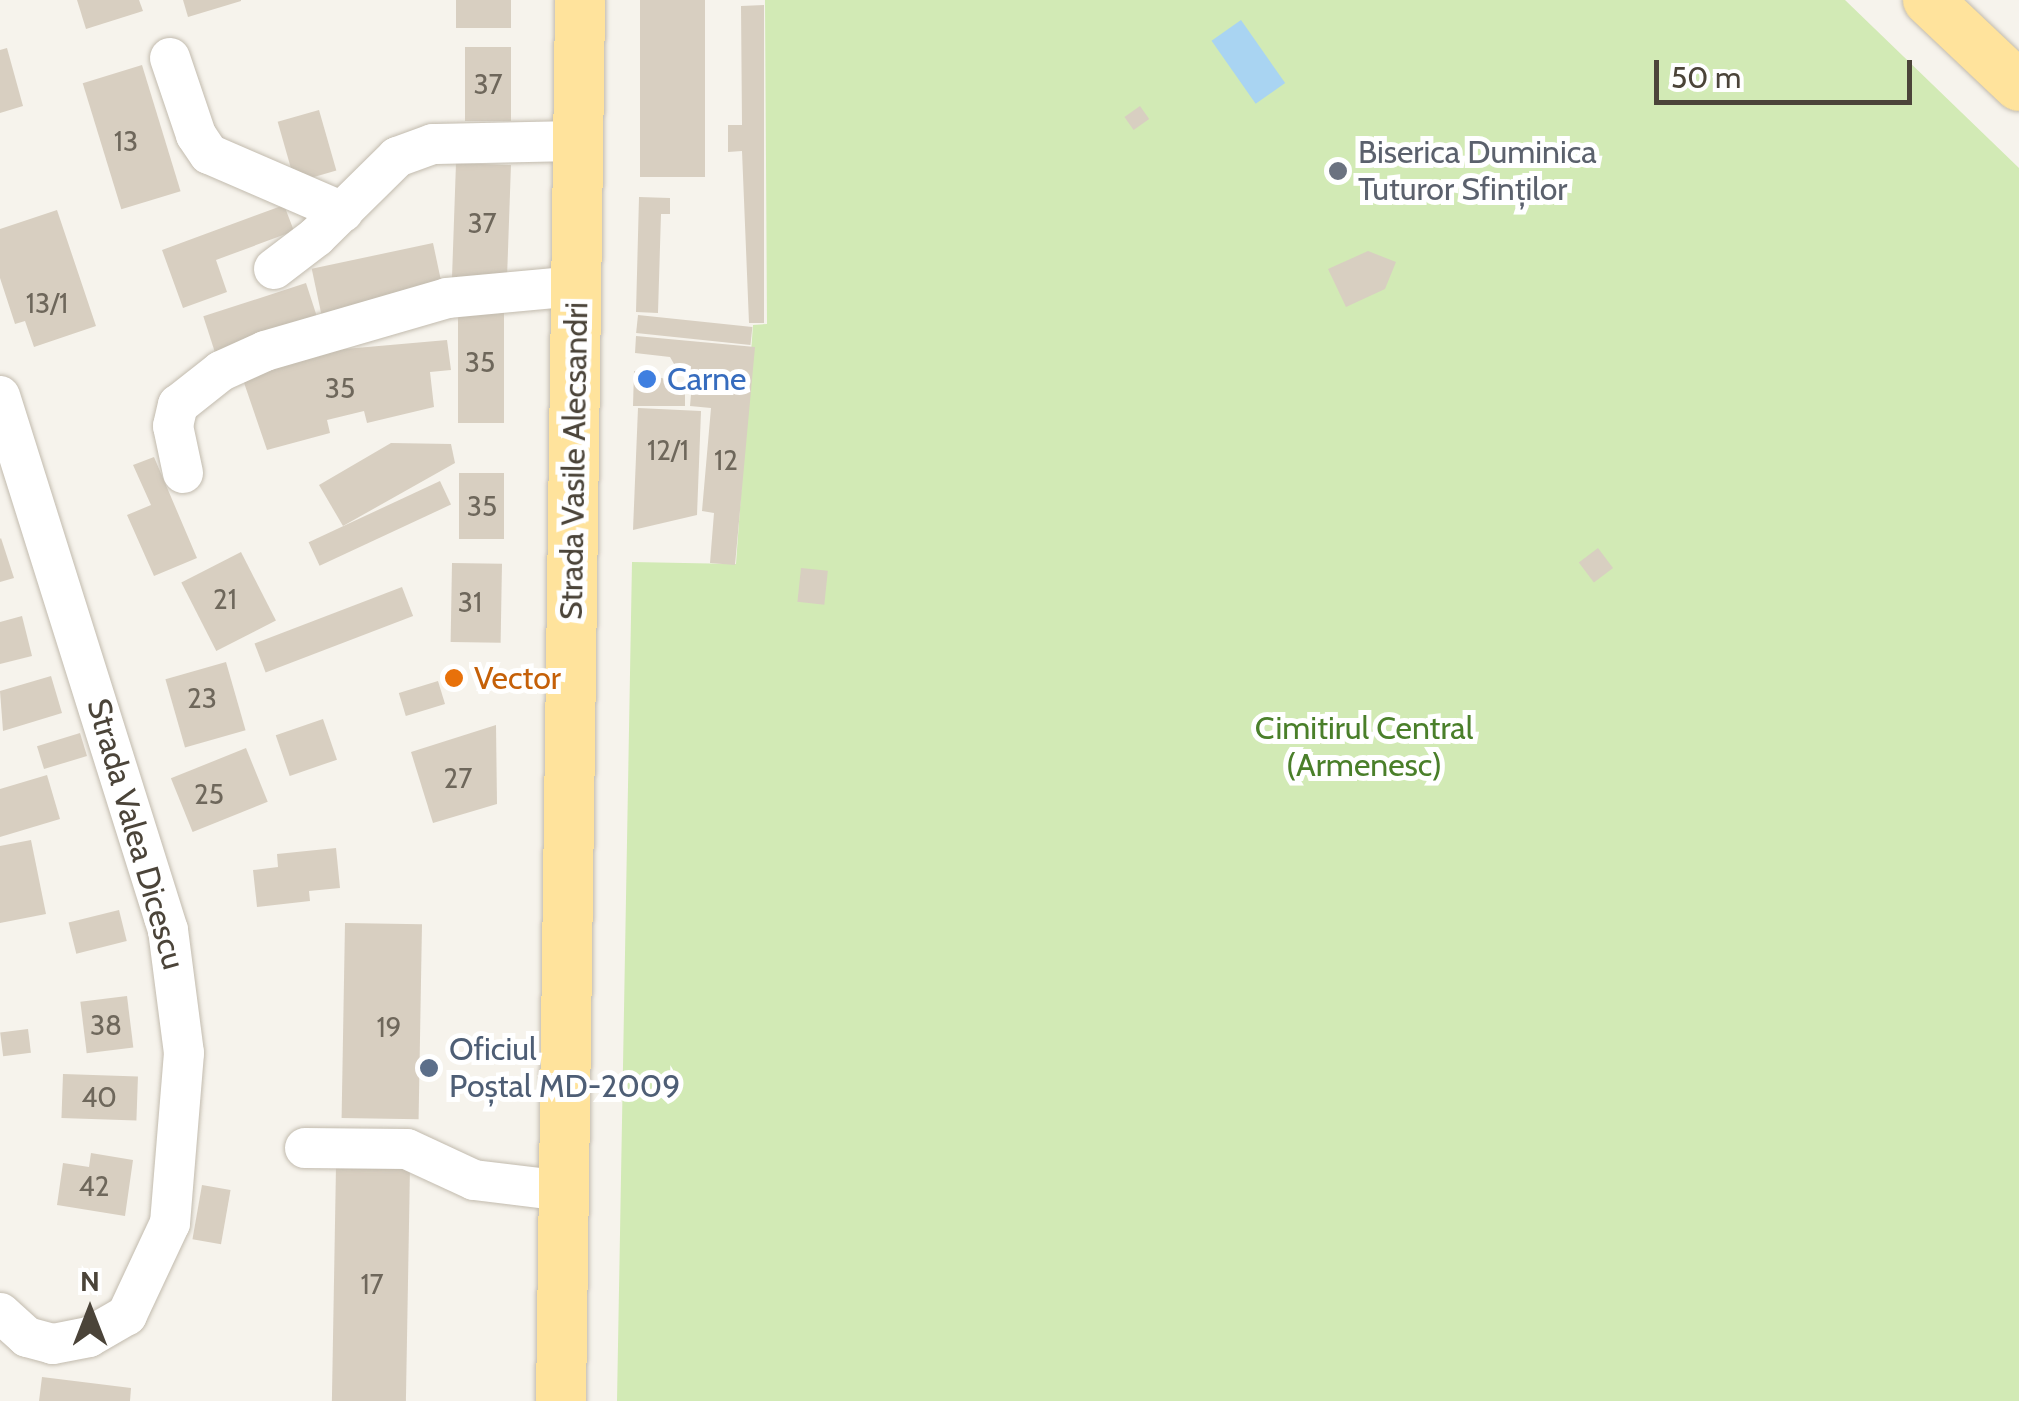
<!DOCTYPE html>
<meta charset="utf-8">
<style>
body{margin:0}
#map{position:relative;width:2019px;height:1401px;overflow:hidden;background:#f6f3ec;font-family:Cabin,sans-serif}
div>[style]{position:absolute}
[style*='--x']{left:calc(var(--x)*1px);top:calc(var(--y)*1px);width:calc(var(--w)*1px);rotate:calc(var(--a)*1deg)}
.green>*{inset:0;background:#d2eab5}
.water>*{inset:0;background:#a9d4f2;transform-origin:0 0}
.building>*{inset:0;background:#d8cfc1;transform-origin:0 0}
.roads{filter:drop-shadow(0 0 2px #c2bbae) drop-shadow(0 0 2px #c2bbae)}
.minor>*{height:40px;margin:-20px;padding:0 20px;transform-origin:20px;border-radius:20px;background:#fff}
.major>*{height:50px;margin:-25px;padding:0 25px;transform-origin:25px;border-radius:25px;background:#ffe39c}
.dots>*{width:28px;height:28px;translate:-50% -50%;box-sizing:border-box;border:5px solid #fff;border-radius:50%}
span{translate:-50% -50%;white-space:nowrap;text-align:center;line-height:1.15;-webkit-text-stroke:10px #fff;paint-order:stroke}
.number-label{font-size:28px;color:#6e675b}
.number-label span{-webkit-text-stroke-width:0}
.worship-label{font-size:32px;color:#5b616d}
.left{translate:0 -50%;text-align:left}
.shop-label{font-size:32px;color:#366cbe}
.street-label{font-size:32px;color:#4b4439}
.food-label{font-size:32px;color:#c56008}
.park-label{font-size:32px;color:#4a7f2a}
.service-label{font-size:32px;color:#4e5e75}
.north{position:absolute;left:40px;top:1261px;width:100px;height:100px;-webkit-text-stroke:8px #fff;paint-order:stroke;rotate:0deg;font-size:28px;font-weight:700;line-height:40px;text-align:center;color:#4b4439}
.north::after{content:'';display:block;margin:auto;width:35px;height:45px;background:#4b4439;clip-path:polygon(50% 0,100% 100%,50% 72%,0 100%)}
.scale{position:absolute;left:1654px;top:60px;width:258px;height:45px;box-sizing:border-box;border:5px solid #4b4439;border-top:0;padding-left:12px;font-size:30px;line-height:35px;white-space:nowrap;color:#4b4439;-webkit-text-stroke:8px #fff;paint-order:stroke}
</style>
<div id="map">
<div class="green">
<i style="clip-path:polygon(765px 0,1845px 0,2019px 168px,2019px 1401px,617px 1401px,632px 562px,736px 564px,753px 325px,767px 324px)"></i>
</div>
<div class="water">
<i style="left:1241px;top:20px;width:77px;height:36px;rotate:55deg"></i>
</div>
<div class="building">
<i style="clip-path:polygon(77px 0,139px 0,143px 11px,86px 29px)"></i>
<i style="clip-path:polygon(183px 0,241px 0,241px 1px,188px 17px)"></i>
<i style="left:456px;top:0;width:55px;height:28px"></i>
<i style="left:640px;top:0;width:65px;height:177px"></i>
<i style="clip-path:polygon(764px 5px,764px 323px,749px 323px,742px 151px,728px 152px,728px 125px,742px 125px,741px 6px)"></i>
<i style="left:465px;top:47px;width:46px;height:74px"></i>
<i style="clip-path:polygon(7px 48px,23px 106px,0 113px,0 50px)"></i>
<i style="left:142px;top:65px;width:132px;height:62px;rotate:73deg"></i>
<i style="left:1140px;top:106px;width:16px;height:19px;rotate:55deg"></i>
<i style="left:319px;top:110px;width:63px;height:43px;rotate:74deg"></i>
<i style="left:456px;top:163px;width:55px;height:117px;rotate:2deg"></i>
<i style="clip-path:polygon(639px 197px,670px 198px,670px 214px,661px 214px,658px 313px,636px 312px)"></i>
<i style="clip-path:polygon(284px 205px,294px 231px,216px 260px,227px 292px,183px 308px,162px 250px)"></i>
<i style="clip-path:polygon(57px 210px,96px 326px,34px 347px,25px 321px,15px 324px,0 278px,0 229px)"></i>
<i style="left:433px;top:243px;width:49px;height:124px;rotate:78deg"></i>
<i style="clip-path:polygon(1368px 251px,1396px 262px,1385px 289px,1346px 307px,1328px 269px)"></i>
<i style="left:306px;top:283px;width:45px;height:108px;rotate:72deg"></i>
<i style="left:458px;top:300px;width:46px;height:123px"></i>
<i style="left:638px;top:315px;width:115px;height:18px;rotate:6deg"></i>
<i style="clip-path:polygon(636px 336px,755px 347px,735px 565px,710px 563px,714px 513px,702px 511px,711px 408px,690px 406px,693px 371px,677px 369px,670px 357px,635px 353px)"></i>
<i style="clip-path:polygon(447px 340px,451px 370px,430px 372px,434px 407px,367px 423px,364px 411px,327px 420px,330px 433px,267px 450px,241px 374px,322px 351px)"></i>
<i style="clip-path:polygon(634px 371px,685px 384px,685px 406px,633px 406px)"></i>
<i style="clip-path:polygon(638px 408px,701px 411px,697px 515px,633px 530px)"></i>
<i style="clip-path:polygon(391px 443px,451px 444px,455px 463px,343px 526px,319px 485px)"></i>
<i style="clip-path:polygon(154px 457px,197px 558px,154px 576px,127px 515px,151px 505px,133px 465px)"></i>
<i style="left:459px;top:473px;width:45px;height:66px"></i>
<i style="left:440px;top:481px;width:26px;height:145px;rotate:65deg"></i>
<i style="clip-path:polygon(1px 538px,14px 578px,0 582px,0 539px)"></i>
<i style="left:1598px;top:548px;width:25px;height:24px;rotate:53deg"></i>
<i style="left:241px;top:552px;width:77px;height:67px;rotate:63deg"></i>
<i style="left:452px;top:563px;width:50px;height:79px;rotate:1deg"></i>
<i style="left:801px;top:568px;width:27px;height:34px;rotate:6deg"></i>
<i style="left:402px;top:587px;width:31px;height:158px;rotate:69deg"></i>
<i style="clip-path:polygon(22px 616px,32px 656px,0 664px,0 622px)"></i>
<i style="left:226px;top:662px;width:71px;height:63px;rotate:74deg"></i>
<i style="clip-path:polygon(51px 676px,62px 713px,3px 731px,0 691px)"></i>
<i style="left:438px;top:681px;width:24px;height:41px;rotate:73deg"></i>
<i style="left:323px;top:719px;width:43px;height:50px;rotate:71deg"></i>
<i style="clip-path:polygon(496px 725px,497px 804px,433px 823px,411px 752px)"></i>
<i style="left:80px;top:733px;width:24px;height:45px;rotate:73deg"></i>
<i style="left:246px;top:748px;width:58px;height:81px;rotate:68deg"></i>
<i style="clip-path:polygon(47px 775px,60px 819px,0 837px,0 789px)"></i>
<i style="clip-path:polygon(31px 840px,46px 914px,0 923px,0 846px)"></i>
<i style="clip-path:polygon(336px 848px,340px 888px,309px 891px,310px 901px,257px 907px,253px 870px,278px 867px,277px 854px)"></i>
<i style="left:119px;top:910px;width:32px;height:52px;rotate:76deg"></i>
<i style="left:345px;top:923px;width:77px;height:195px;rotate:1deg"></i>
<i style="left:127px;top:996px;width:52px;height:47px;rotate:83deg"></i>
<i style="left:28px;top:1029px;width:24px;height:28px;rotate:83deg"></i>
<i style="left:63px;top:1074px;width:75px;height:44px;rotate:2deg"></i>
<i style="clip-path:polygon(91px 1153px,133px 1160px,125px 1216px,57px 1205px,63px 1163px,89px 1167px)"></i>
<i style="left:336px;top:1166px;width:74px;height:235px;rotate:1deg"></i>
<i style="left:202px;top:1185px;width:29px;height:55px;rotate:10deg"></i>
<i style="clip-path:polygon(42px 1377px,131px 1388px,130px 1401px,39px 1401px)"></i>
</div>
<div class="roads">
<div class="minor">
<i style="--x:170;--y:58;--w:81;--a:71.3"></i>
<i style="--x:196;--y:135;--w:23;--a:56"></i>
<i style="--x:209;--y:154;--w:146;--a:23.4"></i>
<i style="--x:274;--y:269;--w:53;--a:-37.3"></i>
<i style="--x:316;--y:237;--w:114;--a:-44.6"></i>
<i style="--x:397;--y:157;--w:38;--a:-20"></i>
<i style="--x:433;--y:144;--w:145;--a:-1.2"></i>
<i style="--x:0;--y:396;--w:560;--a:72.54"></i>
<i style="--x:168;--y:930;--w:124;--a:82.6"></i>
<i style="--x:184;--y:1053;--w:171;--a:94.7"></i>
<i style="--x:170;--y:1223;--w:102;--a:115.1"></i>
<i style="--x:127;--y:1315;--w:44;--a:149.9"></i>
<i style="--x:89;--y:1337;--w:37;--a:169"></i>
<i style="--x:53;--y:1344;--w:27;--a:-165"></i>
<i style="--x:27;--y:1337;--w:36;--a:-138"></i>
<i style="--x:183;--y:473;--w:48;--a:-102"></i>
<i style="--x:173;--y:426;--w:22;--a:-77"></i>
<i style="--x:178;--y:405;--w:55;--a:-38.3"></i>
<i style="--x:221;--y:371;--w:48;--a:-24.4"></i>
<i style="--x:265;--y:351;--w:190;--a:-16.2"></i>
<i style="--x:447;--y:298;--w:131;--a:-5.3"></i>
<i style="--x:305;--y:1148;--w:102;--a:0.6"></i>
<i style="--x:407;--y:1149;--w:74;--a:24.8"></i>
<i style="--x:474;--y:1180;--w:90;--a:7"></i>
</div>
<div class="major">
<i style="--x:1928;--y:0;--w:125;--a:43.4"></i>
<i style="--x:561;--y:1401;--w:1401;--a:-89.22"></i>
</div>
</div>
<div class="dots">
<i style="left:1338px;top:171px;background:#6b7280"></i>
<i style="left:647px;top:379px;background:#3f7fe0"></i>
<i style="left:454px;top:678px;background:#e8710a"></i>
<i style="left:429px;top:1068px;background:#5c6f8a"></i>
</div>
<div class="number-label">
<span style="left:488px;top:84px">37</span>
<span style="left:126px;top:141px">13</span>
<span style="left:482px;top:223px">37</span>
<span style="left:47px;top:303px">13/1</span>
<span style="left:480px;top:362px">35</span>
<span style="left:340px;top:388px">35</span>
<span style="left:668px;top:450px">12/1</span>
<span style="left:726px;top:460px">12</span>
<span style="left:482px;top:506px">35</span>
<span style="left:225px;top:599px">21</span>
<span style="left:470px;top:602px">31</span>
<span style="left:202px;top:698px">23</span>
<span style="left:458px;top:778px">27</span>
<span style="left:209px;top:794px">25</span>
<span style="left:106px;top:1025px">38</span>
<span style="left:389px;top:1027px">19</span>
<span style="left:99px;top:1097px">40</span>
<span style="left:94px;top:1186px">42</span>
<span style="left:372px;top:1284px">17</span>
</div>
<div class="worship-label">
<span class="left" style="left:1358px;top:171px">Biserica Duminica<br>Tuturor Sfinților</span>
</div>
<div class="shop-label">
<span class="left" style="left:667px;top:379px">Carne</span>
</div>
<div class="street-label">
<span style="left:574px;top:461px;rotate:-89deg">Strada Vasile Alecsandri</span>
<span style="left:136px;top:834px;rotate:74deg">Strada Valea Dicescu</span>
</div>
<div class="food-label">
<span class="left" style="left:474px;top:678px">Vector</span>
</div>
<div class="park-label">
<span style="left:1364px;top:747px">Cimitirul Central<br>(Armenesc)</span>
</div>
<div class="service-label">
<span class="left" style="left:449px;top:1068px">Oficiul<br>Poștal MD-2009</span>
</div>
<div class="north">N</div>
<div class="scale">50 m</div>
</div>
